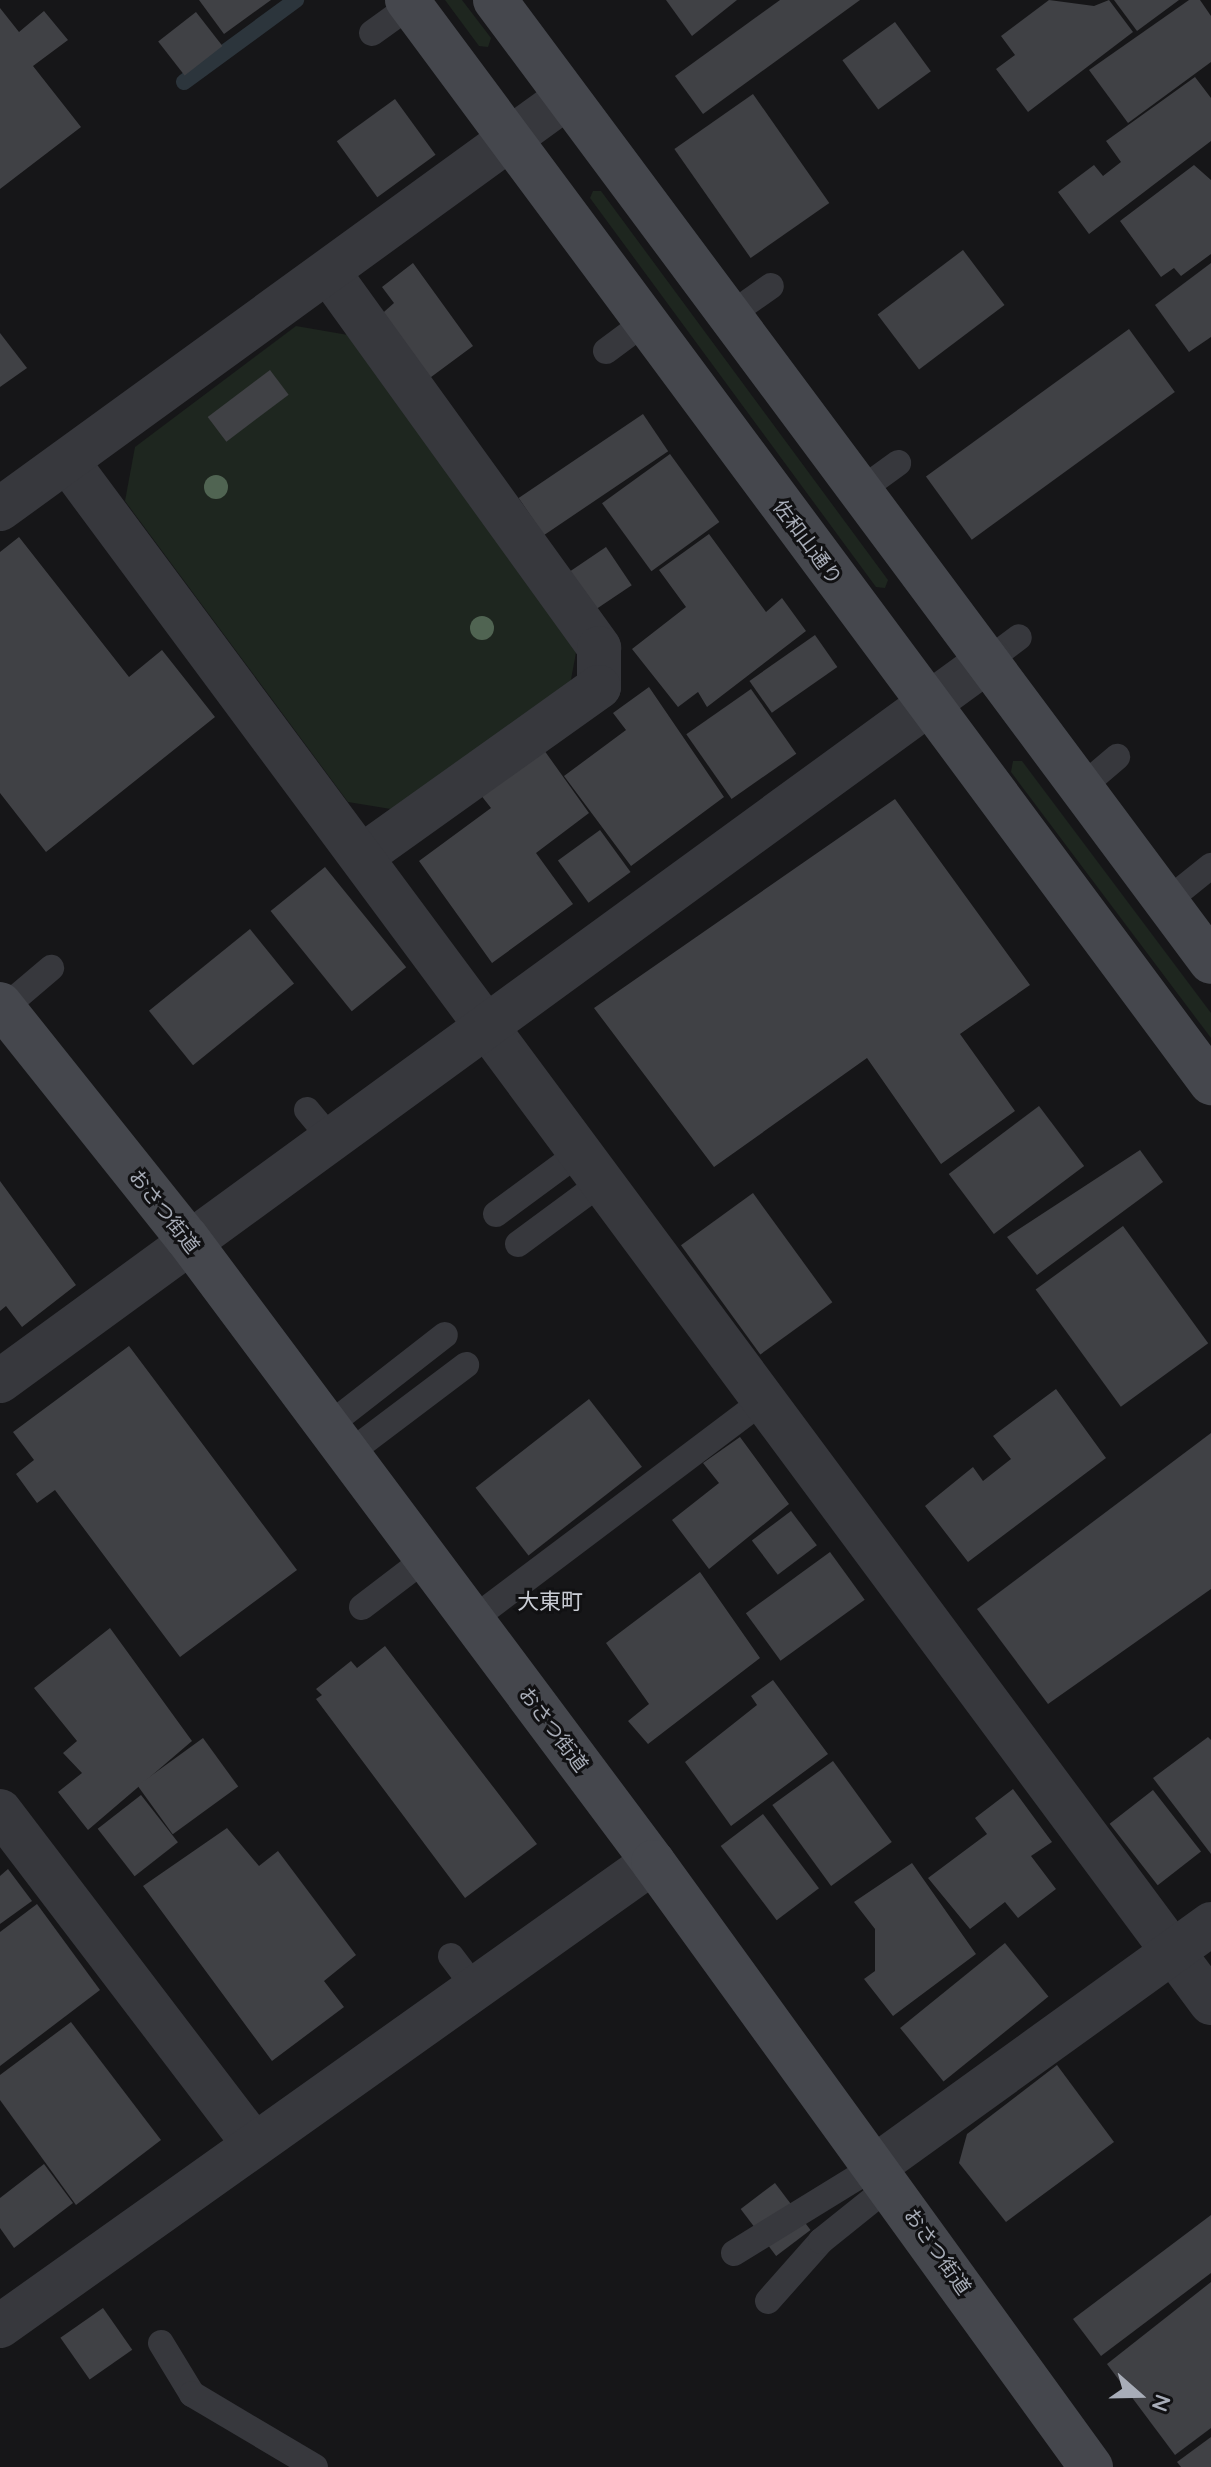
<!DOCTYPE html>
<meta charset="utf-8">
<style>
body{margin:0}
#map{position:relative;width:1211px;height:2467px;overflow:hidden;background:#161618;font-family:Quicksand,"Noto Sans JP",sans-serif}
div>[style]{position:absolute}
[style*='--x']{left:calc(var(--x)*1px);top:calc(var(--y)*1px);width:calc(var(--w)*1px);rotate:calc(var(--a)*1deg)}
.green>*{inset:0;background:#1e261f}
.stream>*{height:16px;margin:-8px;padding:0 8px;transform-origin:8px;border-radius:8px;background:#2c353c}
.building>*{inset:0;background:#404145;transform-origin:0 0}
.lane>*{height:26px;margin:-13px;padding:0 13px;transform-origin:13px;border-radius:13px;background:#37383d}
.street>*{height:44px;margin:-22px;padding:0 22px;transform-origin:22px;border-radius:22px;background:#37383d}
.secondary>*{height:44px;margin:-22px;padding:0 22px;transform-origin:22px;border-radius:22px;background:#45474d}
.trees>*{width:24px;height:24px;margin:-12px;border-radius:50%;background:#506452}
span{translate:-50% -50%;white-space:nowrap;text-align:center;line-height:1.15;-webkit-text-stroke:6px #111113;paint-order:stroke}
.street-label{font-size:20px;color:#a8adb8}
.neighbourhood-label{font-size:22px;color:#c9ccd4}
.north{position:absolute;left:1099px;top:2355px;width:80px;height:80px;-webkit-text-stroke:6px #111113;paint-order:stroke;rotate:110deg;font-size:22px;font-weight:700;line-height:32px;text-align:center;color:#a8adb8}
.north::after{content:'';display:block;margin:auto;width:28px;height:36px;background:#a8adb8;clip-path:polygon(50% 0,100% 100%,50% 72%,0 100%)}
</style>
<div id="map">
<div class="green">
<i style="clip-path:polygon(445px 0,462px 0,491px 38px,488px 47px,479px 46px)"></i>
<i style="clip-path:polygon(593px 191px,601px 191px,888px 580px,885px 588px,876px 587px,590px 198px)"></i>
<i style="clip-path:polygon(296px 326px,348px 335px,577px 647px,570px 685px,397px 810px,348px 802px,125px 501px,135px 447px)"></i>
<i style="clip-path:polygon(1013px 761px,1022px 761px,1211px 1013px,1211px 1038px,1011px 772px)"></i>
</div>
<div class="stream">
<i style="--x:184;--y:82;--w:139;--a:-36.2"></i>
</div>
<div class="building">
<i style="clip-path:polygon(199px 0,271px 0,224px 34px)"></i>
<i style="clip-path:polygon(666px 0,737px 0,692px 36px)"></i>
<i style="clip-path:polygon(780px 0,860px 0,703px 114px,675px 76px)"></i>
<i style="clip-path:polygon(1049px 0,1094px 6px,1109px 0,1133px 32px,1028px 112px,996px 69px,1015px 55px,1001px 36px)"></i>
<i style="clip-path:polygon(1114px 0,1179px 0,1137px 31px)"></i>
<i style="clip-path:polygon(1189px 0,1200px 0,1211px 16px,1211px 62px,1128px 123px,1089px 70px)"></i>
<i style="clip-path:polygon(0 8px,19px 32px,44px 11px,68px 40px,33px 66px,81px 127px,0 189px)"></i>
<i style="left:196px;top:12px;width:43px;height:48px;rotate:52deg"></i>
<i style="left:895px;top:22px;width:61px;height:65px;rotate:54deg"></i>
<i style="clip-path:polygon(1195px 77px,1211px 98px,1211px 141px,1089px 234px,1058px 192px,1094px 165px,1103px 176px,1121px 162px,1106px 141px)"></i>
<i style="left:753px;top:94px;width:133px;height:96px;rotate:55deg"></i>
<i style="left:395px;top:99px;width:69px;height:72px;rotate:54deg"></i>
<i style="clip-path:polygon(1194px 165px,1211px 180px,1211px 254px,1181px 276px,1174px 268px,1161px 277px,1120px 221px)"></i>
<i style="left:963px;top:250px;width:69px;height:107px;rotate:53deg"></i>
<i style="clip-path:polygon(413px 263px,473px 346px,423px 383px,376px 319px,394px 303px,382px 287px)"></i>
<i style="clip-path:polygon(1211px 263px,1211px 337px,1189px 352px,1155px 305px)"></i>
<i style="left:1129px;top:329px;width:78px;height:251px;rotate:54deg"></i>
<i style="clip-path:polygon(0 333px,27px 368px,0 387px)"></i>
<i style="left:270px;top:370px;width:31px;height:78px;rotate:53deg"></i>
<i style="left:643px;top:414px;width:45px;height:150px;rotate:56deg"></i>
<i style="left:670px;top:454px;width:84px;height:84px;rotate:54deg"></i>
<i style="clip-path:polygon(709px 534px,766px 612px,782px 598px,806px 631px,707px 707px,698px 692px,678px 707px,632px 649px,686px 607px,659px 570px)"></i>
<i style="clip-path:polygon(19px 537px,129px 677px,162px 650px,215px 717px,46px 852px,0 793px,0 552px)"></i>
<i style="left:606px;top:547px;width:46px;height:49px;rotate:56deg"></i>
<i style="left:815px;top:635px;width:39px;height:80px;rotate:55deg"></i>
<i style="clip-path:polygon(649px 687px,724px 797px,631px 866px,564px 776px,626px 730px,613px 713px)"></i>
<i style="left:751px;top:689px;width:79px;height:79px;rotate:55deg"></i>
<i style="clip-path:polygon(544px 750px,589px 813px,536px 853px,573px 904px,492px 963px,419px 861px,491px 808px,480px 794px)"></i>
<i style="clip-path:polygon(895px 799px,1030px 985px,960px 1034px,1015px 1111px,941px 1164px,867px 1058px,714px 1167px,594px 1008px)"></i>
<i style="left:600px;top:830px;width:52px;height:52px;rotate:54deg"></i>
<i style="left:325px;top:867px;width:129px;height:70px;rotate:51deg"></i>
<i style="left:250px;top:929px;width:70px;height:130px;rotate:51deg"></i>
<i style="left:1039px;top:1106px;width:75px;height:113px;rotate:53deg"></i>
<i style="clip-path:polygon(1140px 1150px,1163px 1182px,1037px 1275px,1007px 1237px)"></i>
<i style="clip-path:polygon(0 1181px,76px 1285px,22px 1327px,6px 1306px,0 1311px)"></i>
<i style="left:753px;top:1193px;width:135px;height:89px;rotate:54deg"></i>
<i style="left:1123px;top:1226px;width:145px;height:108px;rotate:54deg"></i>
<i style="clip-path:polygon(129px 1346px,297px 1570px,180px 1657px,55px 1490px,37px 1503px,16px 1474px,34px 1460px,13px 1432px)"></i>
<i style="clip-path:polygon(1056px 1389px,1106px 1458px,968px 1562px,925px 1506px,973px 1467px,983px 1481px,1011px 1459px,993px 1436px)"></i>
<i style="left:589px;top:1399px;width:86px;height:144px;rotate:52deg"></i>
<i style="clip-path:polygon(1211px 1433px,1211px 1589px,1048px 1704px,977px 1609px)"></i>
<i style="clip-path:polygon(740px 1437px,789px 1504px,709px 1569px,672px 1520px,719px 1483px,703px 1463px)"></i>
<i style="left:791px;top:1511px;width:43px;height:49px;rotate:53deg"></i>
<i style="left:830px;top:1552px;width:59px;height:104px;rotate:54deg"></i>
<i style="clip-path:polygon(700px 1572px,760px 1658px,648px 1744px,628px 1721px,649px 1704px,606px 1643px)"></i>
<i style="clip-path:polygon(110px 1628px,192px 1741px,88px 1830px,58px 1792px,82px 1773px,63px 1753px,77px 1741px,34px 1688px)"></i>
<i style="clip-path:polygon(385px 1646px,537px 1844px,465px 1898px,316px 1699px,322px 1695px,316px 1689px,351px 1661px,357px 1668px)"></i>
<i style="clip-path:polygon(773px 1680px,828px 1754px,731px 1826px,685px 1762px,757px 1705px,751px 1696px)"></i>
<i style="clip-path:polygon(1208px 1737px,1211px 1740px,1211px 1854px,1153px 1778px)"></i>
<i style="left:203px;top:1738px;width:60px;height:81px;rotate:54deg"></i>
<i style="left:833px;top:1761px;width:100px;height:75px;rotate:54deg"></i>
<i style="clip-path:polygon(1013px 1789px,1052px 1842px,1031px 1856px,1056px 1889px,1018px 1918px,1005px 1902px,970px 1929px,928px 1878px,987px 1834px,975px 1818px)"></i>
<i style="left:1153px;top:1790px;width:78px;height:55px;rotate:52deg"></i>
<i style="left:141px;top:1795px;width:60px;height:55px;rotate:52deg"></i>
<i style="left:763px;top:1814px;width:93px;height:53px;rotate:53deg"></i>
<i style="clip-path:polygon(227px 1828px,259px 1866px,278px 1851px,356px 1955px,324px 1981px,344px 2007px,272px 2061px,143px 1886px)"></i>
<i style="clip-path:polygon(912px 1863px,976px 1954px,893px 2016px,864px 1979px,875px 1971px,875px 1929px,854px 1902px)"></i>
<i style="clip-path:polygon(8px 1869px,32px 1901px,0 1924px,0 1876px)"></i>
<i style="clip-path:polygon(37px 1904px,100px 1990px,0 2066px,0 1932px)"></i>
<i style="left:1005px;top:1943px;width:69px;height:135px;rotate:51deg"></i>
<i style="clip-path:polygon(71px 2022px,161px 2140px,76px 2205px,0 2100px,0 2075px)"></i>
<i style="clip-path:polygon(1057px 2065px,1114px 2142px,1006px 2222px,959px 2163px,967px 2134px)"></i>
<i style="clip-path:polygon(44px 2164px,73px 2203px,14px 2248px,0 2228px,0 2198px)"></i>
<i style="left:775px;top:2183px;width:59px;height:43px;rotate:53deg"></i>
<i style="clip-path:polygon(1211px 2215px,1211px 2273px,1101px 2356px,1073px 2319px)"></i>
<i style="clip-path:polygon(1211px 2282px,1211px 2428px,1175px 2455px,1107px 2364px)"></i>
<i style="left:103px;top:2308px;width:51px;height:52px;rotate:55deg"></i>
<i style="clip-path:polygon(1211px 2437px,1211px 2467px,1181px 2467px,1177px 2462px)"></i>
</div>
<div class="lane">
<i style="--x:372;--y:33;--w:48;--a:-35.7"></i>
<i style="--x:730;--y:315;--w:50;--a:-35.3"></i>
<i style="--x:606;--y:351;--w:49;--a:-36.6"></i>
<i style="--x:861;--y:490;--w:46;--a:-36.1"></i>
<i style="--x:990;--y:659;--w:36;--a:-37"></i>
<i style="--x:1083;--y:786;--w:45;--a:-40.5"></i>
<i style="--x:1166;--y:902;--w:58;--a:-38.7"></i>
<i style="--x:4;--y:1008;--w:62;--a:-40.4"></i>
<i style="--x:307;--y:1110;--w:34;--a:50"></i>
<i style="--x:496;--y:1214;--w:104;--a:-36.4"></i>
<i style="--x:518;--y:1244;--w:104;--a:-36.4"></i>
<i style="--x:328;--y:1426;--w:148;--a:-37.9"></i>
<i style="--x:348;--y:1454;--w:148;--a:-37"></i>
<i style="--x:362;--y:1607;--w:79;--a:-37.3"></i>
<i style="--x:472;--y:1620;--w:366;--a:-37"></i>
<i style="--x:451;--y:1956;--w:38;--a:53"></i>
<i style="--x:734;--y:2253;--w:168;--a:-31.6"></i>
<i style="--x:768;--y:2301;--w:80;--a:-48.5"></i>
<i style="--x:821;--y:2241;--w:90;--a:-38.7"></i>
<i style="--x:161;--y:2343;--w:60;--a:58.7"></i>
<i style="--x:192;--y:2394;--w:143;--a:30.7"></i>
</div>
<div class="street">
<i style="--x:329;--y:273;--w:462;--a:54.2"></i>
<i style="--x:599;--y:648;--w:39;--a:90"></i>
<i style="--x:599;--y:687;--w:291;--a:144.5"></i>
<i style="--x:67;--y:461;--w:1920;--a:53.43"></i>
<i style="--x:0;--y:509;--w:699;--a:-35.99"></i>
<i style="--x:0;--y:1381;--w:1225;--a:-36.1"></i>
<i style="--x:0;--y:1811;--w:415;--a:52.7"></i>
<i style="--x:877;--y:2165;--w:412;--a:-35.8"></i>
<i style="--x:0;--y:2326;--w:801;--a:-35.4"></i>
</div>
<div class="secondary">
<i style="--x:407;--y:0;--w:1349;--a:53.41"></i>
<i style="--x:495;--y:0;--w:1199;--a:53.34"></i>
<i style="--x:0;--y:1004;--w:300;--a:51.4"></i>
<i style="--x:187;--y:1238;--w:779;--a:53.25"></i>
<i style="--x:653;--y:1862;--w:747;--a:54.1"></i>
</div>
<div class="trees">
<i style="left:216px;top:487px"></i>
<i style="left:482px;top:628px"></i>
</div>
<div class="street-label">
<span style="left:808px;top:542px;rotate:53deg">佐和山通り</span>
<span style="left:165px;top:1211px;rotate:52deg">おさつ街道</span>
<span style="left:554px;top:1729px;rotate:53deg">おさつ街道</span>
<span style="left:938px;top:2251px;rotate:55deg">おさつ街道</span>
</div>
<div class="neighbourhood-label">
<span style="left:550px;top:1602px">大東町</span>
</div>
<div class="north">N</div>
</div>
